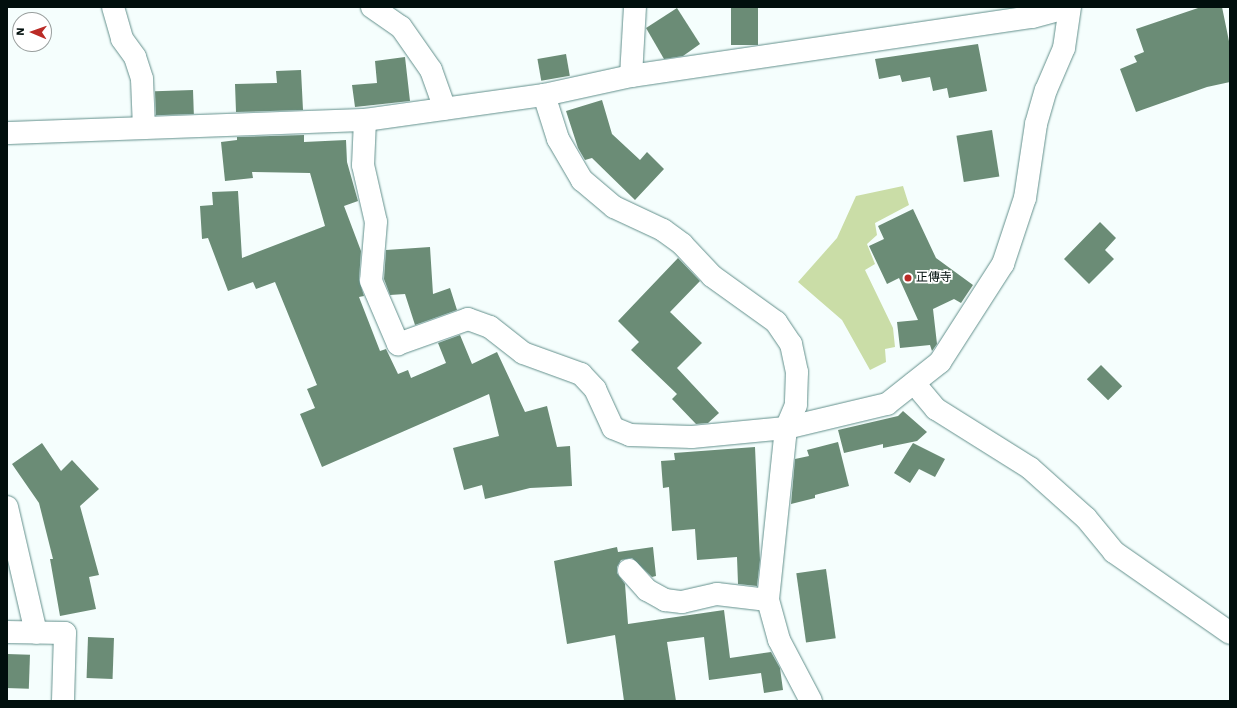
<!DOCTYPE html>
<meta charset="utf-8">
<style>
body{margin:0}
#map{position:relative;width:1237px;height:708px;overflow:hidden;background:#f5fefd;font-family:"Work Sans","Noto Sans JP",sans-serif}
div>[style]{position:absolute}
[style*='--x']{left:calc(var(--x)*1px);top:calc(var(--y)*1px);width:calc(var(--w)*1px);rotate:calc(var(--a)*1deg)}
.green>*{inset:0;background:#cadda7}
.building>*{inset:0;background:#6b8c76;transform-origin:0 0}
.roads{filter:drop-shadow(0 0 1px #63908c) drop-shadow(0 0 1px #63908c)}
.minor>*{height:22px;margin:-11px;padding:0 11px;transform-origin:11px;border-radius:11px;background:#fff}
.dots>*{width:11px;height:11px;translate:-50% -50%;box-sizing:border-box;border:2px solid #fff;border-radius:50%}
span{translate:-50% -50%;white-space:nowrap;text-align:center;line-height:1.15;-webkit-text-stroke:3.5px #fff;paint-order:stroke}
.poi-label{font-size:12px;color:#010f0d}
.left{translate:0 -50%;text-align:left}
.frame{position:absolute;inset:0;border:8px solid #010f0d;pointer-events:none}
.north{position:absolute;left:12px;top:12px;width:40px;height:40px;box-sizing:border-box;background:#fff;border:1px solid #999f9e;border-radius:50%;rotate:272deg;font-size:11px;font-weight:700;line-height:16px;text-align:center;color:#010f0d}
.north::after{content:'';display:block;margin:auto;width:14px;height:18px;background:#ba2b26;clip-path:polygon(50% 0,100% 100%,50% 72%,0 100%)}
</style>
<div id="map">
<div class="green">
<i style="clip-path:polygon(903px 186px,909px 205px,875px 223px,877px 235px,867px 244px,875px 264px,865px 270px,893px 328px,895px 347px,885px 349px,886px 362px,870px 370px,842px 320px,798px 282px,837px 238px,856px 196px)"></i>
</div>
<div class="building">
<i style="left:731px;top:7px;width:27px;height:38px"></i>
<i style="clip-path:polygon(1201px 7px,1222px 7px,1230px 46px,1230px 82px,1207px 87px,1136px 112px,1120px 69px,1137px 62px,1134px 56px,1144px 52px,1136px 29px)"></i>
<i style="clip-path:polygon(677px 8px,700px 44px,683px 56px,664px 59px,646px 28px)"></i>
<i style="clip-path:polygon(978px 44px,987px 91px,949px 98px,947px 88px,933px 91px,930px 77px,902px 82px,900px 75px,879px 79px,875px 59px)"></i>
<i style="left:566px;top:54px;width:22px;height:29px;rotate:80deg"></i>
<i style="clip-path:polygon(405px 57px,410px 101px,355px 107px,352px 85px,377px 83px,375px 61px)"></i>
<i style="clip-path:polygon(301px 70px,303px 110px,236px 112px,235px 84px,277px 83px,276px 71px)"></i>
<i style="left:193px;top:90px;width:24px;height:38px;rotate:88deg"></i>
<i style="clip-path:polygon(602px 100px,612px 134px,640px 160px,647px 152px,664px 169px,635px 200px,592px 158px,585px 160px,578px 148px,566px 111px)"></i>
<i style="left:992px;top:130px;width:47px;height:36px;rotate:81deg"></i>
<i style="clip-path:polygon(304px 135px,304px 142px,346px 140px,347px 162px,358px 201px,344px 206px,361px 251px,359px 280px,364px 296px,359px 297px,380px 351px,386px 349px,398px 374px,408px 370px,411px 378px,446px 363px,438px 343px,460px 335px,472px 364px,497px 352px,525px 412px,547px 406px,557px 447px,570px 446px,572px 486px,530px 488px,485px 499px,482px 485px,464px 490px,453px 448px,499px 436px,489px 394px,322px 467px,300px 414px,315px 408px,307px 389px,317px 385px,275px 282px,256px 289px,253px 282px,228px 291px,208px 238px,202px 239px,200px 206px,213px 205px,212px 192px,238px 191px,242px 258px,325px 226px,310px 173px,252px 172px,253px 178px,225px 181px,221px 142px,237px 140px,237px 137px)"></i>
<i style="clip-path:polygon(913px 209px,936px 258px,973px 285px,961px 303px,954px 299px,933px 309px,937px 344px,932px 351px,930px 345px,900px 348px,897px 322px,918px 320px,899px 278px,887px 284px,869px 246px,884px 239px,878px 226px)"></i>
<i style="clip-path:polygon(1100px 222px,1116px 238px,1105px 250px,1114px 259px,1089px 284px,1064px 259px)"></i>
<i style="clip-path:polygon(430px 247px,433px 294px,450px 288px,457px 310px,415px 325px,405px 294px,390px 295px,384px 279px,386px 250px)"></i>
<i style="clip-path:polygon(678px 258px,700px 281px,670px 312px,702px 343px,677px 368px,719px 413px,708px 423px,696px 424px,672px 399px,677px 394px,631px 350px,639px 342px,618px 321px)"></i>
<i style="left:1101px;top:365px;width:30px;height:20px;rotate:45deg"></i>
<i style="clip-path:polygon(903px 411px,927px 432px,917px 441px,883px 448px,883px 444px,844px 453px,838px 430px,898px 416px)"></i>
<i style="clip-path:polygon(838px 442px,849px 486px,815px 495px,815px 498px,791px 504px,795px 459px,809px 456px,807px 450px)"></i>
<i style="clip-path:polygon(42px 443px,61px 471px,72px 460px,99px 489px,80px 506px,99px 575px,89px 577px,96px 609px,60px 616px,50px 559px,53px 559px,39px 503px,12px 464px)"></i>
<i style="clip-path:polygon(913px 443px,945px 459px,935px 477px,919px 469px,910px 483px,894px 473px)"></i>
<i style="clip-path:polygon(755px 447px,760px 560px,757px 586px,738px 584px,737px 557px,697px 560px,695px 529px,672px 531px,669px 487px,663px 488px,661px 461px,675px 460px,674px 453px)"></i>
<i style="clip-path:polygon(617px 547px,618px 552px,653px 547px,656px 576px,652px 577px,632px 558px,621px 560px,617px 567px,617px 573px,625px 584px,628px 624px,724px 610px,730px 658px,771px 652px,780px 668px,783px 690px,764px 693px,761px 673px,709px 680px,704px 637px,667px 642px,676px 701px,624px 701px,615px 635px,567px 644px,554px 561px)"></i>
<i style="left:826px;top:569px;width:70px;height:30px;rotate:82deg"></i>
<i style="left:88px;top:637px;width:26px;height:41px;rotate:2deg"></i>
<i style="left:7px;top:654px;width:23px;height:34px;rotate:2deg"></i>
</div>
<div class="roads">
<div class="minor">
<i style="--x:113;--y:7;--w:33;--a:74"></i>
<i style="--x:122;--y:39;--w:22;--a:54"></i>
<i style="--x:135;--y:57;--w:23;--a:72"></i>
<i style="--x:142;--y:79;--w:49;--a:87.7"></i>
<i style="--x:372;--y:7;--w:35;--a:35"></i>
<i style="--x:401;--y:27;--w:52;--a:55.1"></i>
<i style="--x:431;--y:70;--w:41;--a:70.3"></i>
<i style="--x:631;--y:76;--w:69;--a:-86.7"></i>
<i style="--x:544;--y:95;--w:46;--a:72.3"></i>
<i style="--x:558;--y:139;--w:48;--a:59.7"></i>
<i style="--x:582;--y:180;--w:42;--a:40.2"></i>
<i style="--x:614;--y:207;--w:54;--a:25.1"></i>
<i style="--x:663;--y:230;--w:24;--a:36"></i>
<i style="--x:682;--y:244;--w:44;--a:46.8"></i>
<i style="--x:712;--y:276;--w:79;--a:35.7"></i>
<i style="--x:776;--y:322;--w:27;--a:56"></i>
<i style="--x:791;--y:344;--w:29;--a:78"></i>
<i style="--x:797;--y:372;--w:33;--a:92"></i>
<i style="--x:796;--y:405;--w:25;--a:113"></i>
<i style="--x:786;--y:428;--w:173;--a:96"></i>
<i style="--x:768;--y:600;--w:41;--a:74.6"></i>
<i style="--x:779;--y:640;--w:69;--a:62.3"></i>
<i style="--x:365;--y:120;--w:45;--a:92.5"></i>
<i style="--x:363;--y:165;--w:58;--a:77.2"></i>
<i style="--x:376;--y:222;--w:59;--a:94.8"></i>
<i style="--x:371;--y:281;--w:69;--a:66.8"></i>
<i style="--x:398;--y:344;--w:74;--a:-19.7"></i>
<i style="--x:468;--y:319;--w:23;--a:20"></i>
<i style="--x:490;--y:327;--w:42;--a:38.2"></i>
<i style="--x:523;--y:353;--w:62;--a:19.9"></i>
<i style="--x:581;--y:374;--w:21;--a:47"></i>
<i style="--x:595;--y:389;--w:43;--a:65.2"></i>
<i style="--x:613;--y:428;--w:18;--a:22"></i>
<i style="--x:630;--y:435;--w:62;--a:1.8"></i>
<i style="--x:692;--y:437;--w:94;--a:-5.5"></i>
<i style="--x:786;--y:428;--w:104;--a:-13.4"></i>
<i style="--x:887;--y:404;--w:68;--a:-38.4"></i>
<i style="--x:940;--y:362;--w:117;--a:-57.3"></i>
<i style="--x:1003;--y:264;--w:70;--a:-71.6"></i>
<i style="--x:1025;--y:198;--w:75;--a:-81.5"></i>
<i style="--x:1036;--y:124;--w:35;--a:-74"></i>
<i style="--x:1046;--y:90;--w:46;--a:-66.8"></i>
<i style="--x:1064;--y:48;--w:41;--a:-81.7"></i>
<i style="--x:7;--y:133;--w:358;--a:-2.1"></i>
<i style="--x:365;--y:120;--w:181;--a:-8"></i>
<i style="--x:544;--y:95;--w:89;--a:-12.3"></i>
<i style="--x:631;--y:76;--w:405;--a:-8.4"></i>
<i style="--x:1032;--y:17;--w:39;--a:-15"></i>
<i style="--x:914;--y:383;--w:34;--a:50"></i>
<i style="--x:936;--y:409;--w:111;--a:32.1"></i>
<i style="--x:1030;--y:468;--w:75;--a:41.8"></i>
<i style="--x:1086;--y:518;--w:44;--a:50.5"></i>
<i style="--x:1114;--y:552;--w:141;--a:34.9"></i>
<i style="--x:7;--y:507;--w:129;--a:77"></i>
<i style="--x:629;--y:570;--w:27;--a:48"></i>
<i style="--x:647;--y:590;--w:21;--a:29"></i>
<i style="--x:665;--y:600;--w:17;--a:7"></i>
<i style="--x:682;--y:602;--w:36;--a:-13"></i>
<i style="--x:717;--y:594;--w:51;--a:6.7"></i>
<i style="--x:7;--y:632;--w:58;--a:1"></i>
<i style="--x:65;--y:633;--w:68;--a:91.7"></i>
</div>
</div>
<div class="dots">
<i style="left:908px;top:278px;background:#ba2b26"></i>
</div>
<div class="poi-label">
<span class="left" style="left:916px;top:278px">正傳寺</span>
</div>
<div class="frame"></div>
<div class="north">N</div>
</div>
